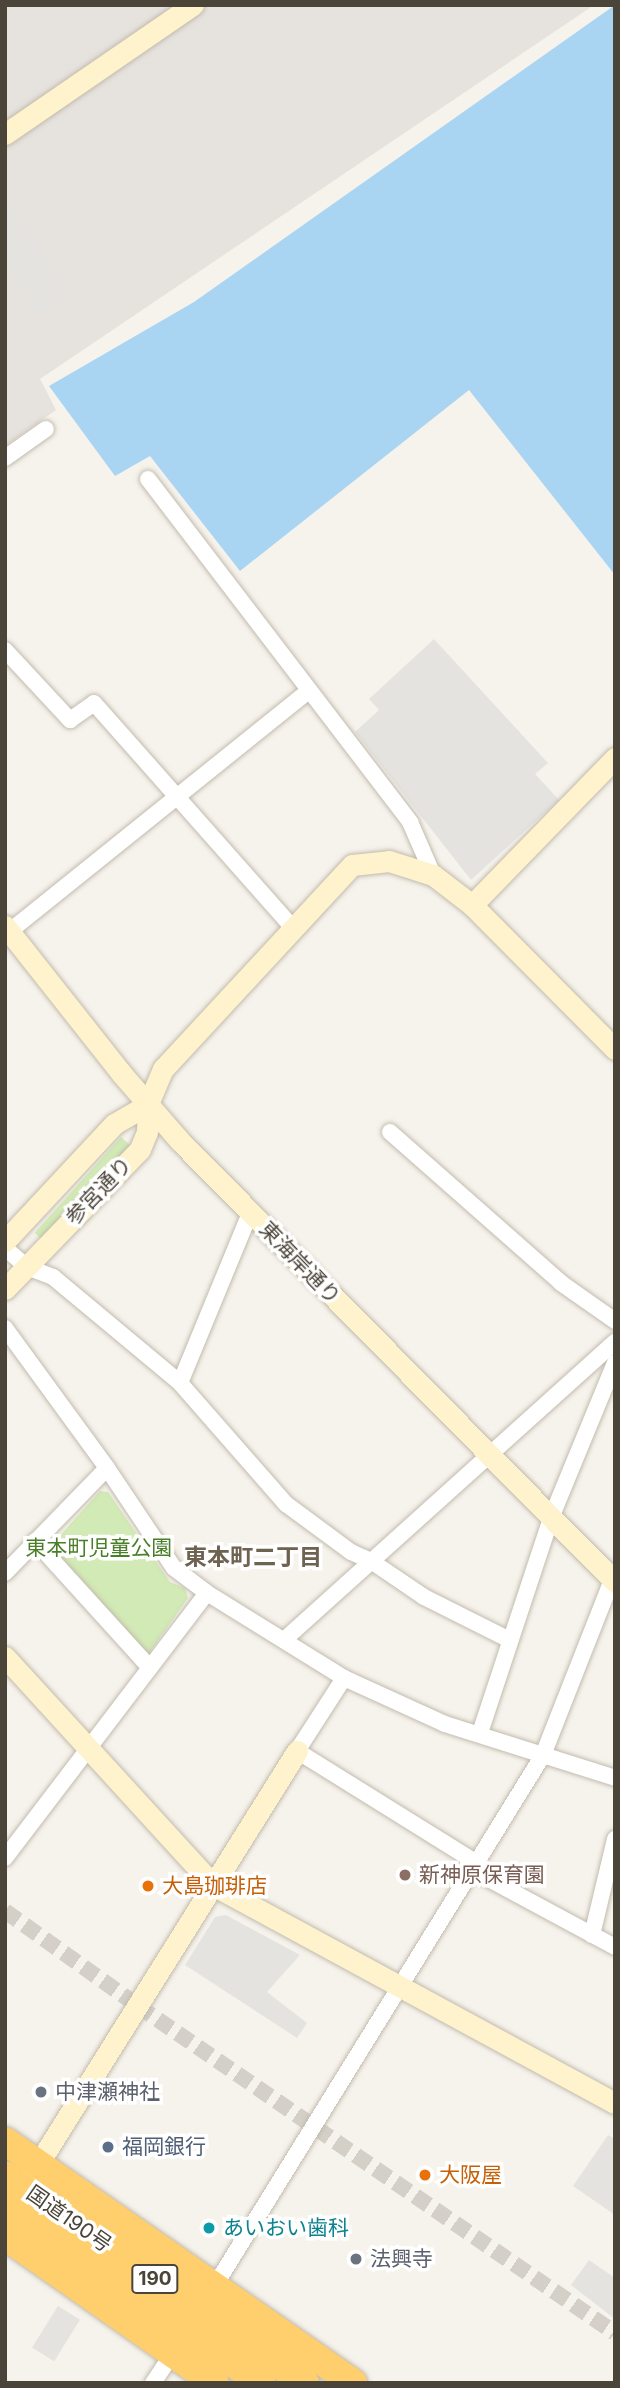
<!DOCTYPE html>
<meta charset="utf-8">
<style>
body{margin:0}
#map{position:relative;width:620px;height:2388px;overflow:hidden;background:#f6f3ec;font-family:Inter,"Noto Sans JP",sans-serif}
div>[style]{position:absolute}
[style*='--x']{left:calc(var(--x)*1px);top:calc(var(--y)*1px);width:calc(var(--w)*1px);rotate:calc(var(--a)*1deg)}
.industrial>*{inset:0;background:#e6e2dd}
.green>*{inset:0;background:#d2eab5;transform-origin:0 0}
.parking>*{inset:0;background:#e5e3e0;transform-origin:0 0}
.water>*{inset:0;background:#a9d4f2}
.street-tunnel>*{height:16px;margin-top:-8px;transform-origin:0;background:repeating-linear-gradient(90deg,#d4d0c8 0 16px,transparent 0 24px)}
.roads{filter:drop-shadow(0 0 2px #c2bbae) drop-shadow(0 0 2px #c2bbae)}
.street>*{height:16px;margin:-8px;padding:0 8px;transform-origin:8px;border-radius:8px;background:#fff}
.secondary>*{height:21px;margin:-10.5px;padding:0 10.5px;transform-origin:10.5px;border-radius:10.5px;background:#fff3cd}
.highway>*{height:28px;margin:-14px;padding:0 14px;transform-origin:14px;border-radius:14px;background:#ffcf6e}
.dots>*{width:19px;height:19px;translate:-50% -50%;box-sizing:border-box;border:4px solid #fff;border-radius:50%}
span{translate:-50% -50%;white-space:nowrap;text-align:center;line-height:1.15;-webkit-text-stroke:7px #fff;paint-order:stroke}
.shield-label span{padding:2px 5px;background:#fff;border:2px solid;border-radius:5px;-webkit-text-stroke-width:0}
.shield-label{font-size:19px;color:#4b4439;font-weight:700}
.street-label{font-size:21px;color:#4b4439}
.park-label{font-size:21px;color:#4a7f2a}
.education-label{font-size:21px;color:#785e54}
.left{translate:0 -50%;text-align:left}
.food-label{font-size:21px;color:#c56008}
.worship-label{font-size:21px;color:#5b616d}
.service-label{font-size:21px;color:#4e5e75}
.culture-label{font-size:21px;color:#0d838f}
.neighbourhood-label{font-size:23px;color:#6e6250;font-weight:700}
.frame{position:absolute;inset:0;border:7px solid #4b4439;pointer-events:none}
</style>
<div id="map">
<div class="industrial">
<i style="clip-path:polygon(5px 5px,594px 5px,40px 379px,56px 410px,5px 446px)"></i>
</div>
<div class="green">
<i style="left:121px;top:1137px;width:12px;height:129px;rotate:42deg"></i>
<i style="clip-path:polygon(100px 1491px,108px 1492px,170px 1582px,185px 1588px,188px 1598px,149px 1653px,139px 1652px,49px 1548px)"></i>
</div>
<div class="parking">
<i style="clip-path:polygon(5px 195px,70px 294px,39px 315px,5px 263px)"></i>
<i style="clip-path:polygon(434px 639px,548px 763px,535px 774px,559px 800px,471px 880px,355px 732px,379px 710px,369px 699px)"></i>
<i style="clip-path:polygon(226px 1915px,300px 1955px,267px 1992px,307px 2023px,297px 2038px,185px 1965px,215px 1917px)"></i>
<i style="clip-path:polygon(608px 2135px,615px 2139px,615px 2215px,573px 2186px)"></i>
<i style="clip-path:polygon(589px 2260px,615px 2278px,615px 2319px,571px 2285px)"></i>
<i style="left:58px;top:2306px;width:26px;height:49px;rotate:32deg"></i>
</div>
<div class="water">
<i style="clip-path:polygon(615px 5px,615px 575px,469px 390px,240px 571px,150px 456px,115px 476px,49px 386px,194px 302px)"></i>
</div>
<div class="street-tunnel">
<i style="--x:5;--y:1911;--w:163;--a:35.5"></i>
<i style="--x:138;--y:2006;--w:578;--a:34.43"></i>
</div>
<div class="roads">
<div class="street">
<i style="--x:5;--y:458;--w:50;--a:-35.3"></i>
<i style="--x:148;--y:479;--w:432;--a:52.6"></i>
<i style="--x:410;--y:822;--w:58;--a:66.5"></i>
<i style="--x:5;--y:650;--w:96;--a:47.1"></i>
<i style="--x:70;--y:720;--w:29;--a:-35"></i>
<i style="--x:94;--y:703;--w:300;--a:48.5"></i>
<i style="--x:5;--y:935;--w:389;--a:-38.8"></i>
<i style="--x:390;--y:1132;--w:228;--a:41.4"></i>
<i style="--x:561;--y:1283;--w:66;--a:35.1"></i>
<i style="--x:5;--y:1248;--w:29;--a:41"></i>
<i style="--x:27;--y:1267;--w:28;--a:21"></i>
<i style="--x:53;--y:1277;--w:165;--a:39.8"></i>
<i style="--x:180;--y:1383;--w:161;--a:48.8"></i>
<i style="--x:286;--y:1504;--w:81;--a:36.4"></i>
<i style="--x:351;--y:1552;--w:22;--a:24"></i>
<i style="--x:371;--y:1561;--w:64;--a:34.2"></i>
<i style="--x:424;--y:1597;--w:96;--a:26.6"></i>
<i style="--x:5;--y:1328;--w:173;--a:53.9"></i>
<i style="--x:107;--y:1468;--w:120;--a:56.2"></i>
<i style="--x:174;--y:1568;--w:41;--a:37.1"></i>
<i style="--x:207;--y:1593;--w:161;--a:31.8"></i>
<i style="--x:344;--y:1678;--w:111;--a:24.5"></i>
<i style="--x:445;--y:1724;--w:178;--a:17.6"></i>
<i style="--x:180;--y:1383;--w:184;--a:-67.6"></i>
<i style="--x:35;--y:1541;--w:171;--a:47.8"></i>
<i style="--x:5;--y:1573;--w:146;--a:-45.8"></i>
<i style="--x:285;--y:1639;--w:444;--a:-42"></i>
<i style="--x:344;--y:1678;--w:87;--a:122.8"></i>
<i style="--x:297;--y:1751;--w:212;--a:31.9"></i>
<i style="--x:480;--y:1733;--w:226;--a:-71.7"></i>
<i style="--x:551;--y:1518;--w:168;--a:-67.6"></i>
<i style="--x:5;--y:1858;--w:333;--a:-52.7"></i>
<i style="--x:472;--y:1870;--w:162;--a:28.3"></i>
<i style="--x:592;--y:1935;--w:99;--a:-76.5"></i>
<i style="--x:211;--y:2292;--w:631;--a:-58.27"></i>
<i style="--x:543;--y:1755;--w:188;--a:-68.5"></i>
<i style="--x:153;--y:2383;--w:43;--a:-56.3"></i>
</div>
<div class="secondary">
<i style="--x:5;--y:134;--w:228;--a:-34.5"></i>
<i style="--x:472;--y:905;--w:205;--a:-45.8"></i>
<i style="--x:5;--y:926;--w:187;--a:51.7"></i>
<i style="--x:121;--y:1073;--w:90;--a:49.1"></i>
<i style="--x:180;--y:1141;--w:619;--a:45.39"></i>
<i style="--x:5;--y:1241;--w:160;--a:-47"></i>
<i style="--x:114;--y:1124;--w:39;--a:-30"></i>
<i style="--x:5;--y:1289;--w:194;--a:-46"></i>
<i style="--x:140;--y:1149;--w:18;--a:-68"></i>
<i style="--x:147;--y:1132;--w:28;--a:-88"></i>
<i style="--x:148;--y:1104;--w:38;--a:-67"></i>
<i style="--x:163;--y:1069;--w:278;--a:-47.2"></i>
<i style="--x:352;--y:865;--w:37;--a:-6"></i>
<i style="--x:389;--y:861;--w:46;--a:17.7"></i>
<i style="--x:433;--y:875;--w:49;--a:37.6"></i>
<i style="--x:472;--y:905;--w:203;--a:45.2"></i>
<i style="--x:5;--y:1657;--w:309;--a:47.6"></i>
<i style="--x:213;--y:1885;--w:457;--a:28.5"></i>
<i style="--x:30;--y:2177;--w:503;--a:-57.92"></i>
</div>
<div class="highway">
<i style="--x:5;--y:2141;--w:424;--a:34.8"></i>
<i style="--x:5;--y:2175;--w:365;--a:34.7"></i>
<i style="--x:5;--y:2206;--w:312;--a:34.6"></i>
<i style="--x:5;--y:2236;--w:256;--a:35"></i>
</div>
</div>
<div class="dots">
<i style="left:405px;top:1875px;background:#8d6e63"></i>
<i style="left:148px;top:1886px;background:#e8710a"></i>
<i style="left:41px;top:2092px;background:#6b7280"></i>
<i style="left:108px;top:2147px;background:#5c6f8a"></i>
<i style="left:425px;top:2175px;background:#e8710a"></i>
<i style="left:209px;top:2228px;background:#0f9aa8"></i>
<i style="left:356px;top:2259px;background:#6b7280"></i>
</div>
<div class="shield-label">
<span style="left:155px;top:2279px">190</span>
</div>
<div class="street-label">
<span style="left:99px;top:1191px;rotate:-46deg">参宮通り</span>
<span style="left:300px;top:1263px;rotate:46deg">東海岸通り</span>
<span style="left:69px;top:2219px;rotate:35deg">国道190号</span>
</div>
<div class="park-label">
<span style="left:99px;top:1548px">東本町児童公園</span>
</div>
<div class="education-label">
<span class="left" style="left:419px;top:1875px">新神原保育園</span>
</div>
<div class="food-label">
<span class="left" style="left:162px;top:1886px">大島珈琲店</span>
<span class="left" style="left:439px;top:2175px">大阪屋</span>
</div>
<div class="worship-label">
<span class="left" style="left:55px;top:2092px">中津瀬神社</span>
<span class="left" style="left:370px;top:2259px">法興寺</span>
</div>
<div class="service-label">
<span class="left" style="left:122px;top:2147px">福岡銀行</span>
</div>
<div class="culture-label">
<span class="left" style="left:223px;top:2228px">あいおい歯科</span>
</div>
<div class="neighbourhood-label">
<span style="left:253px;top:1557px">東本町二丁目</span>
</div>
<div class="frame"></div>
</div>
